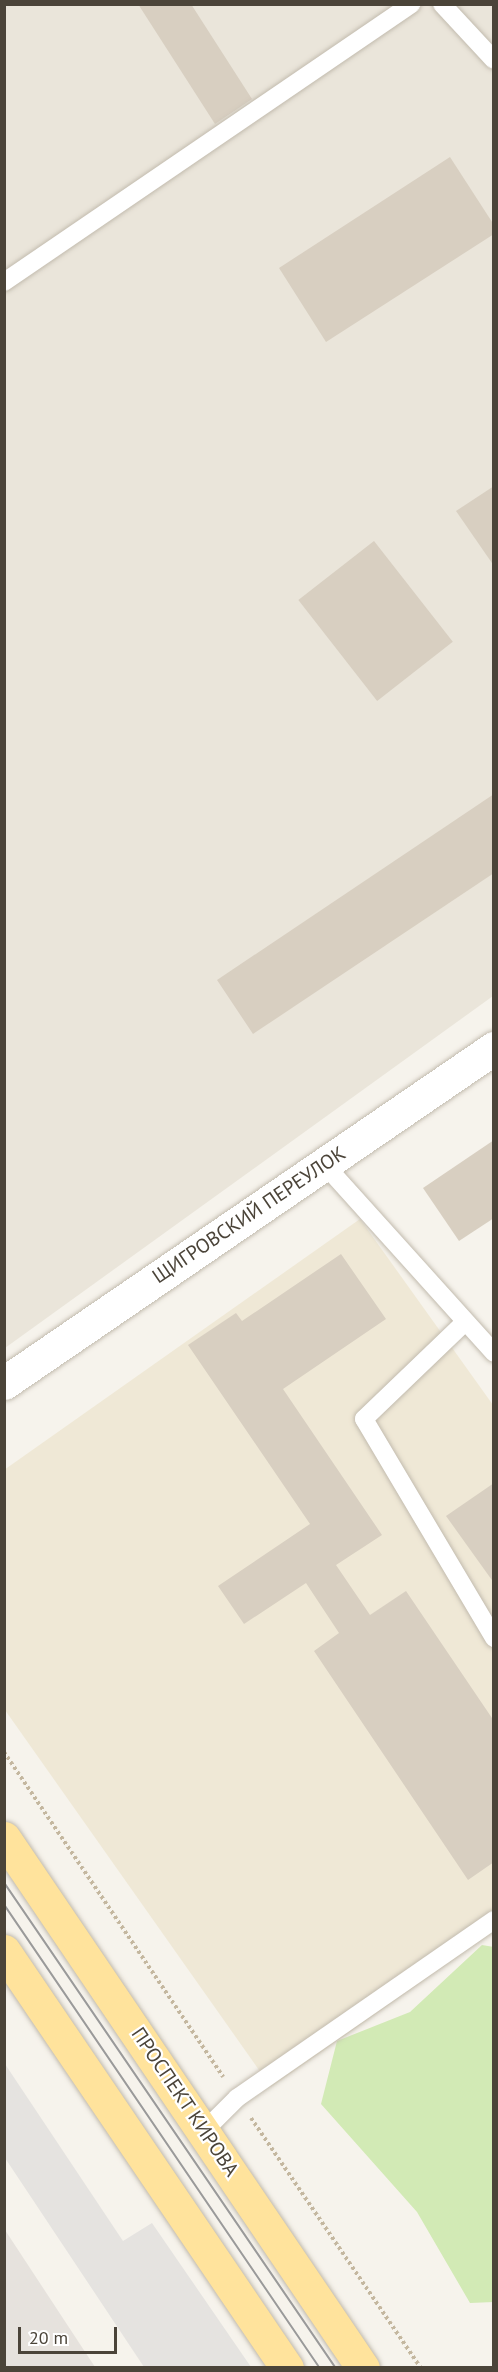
<!DOCTYPE html>
<meta charset="utf-8">
<style>
body{margin:0}
#map{position:relative;width:498px;height:2372px;overflow:hidden;background:#f6f3ec;font-family:"PT Sans",sans-serif}
div>[style]{position:absolute}
[style*='--x']{left:calc(var(--x)*1px);top:calc(var(--y)*1px);width:calc(var(--w)*1px);rotate:calc(var(--a)*1deg)}
.residential>*{inset:0;background:#eae5da}
.industrial>*{inset:0;background:#e6e2dd}
.education>*{inset:0;background:#efe8d6}
.green>*{inset:0;background:#d2eab5}
.parking>*{inset:0;background:#e5e3e0}
.building>*{inset:0;background:#d8cfc1;transform-origin:0 0}
.path>*{height:4px;margin-top:-2px;transform-origin:0;background:repeating-linear-gradient(90deg,#c4b79f 0 3px,transparent 0 6px)}
.roads{filter:drop-shadow(0 0 2px #c2bbae) drop-shadow(0 0 2px #c2bbae)}
.lane>*{height:18px;margin:-9px;padding:0 9px;transform-origin:9px;border-radius:9px;background:#fff}
.street>*{height:33px;margin:-16.5px;padding:0 16.5px;transform-origin:16.5px;border-radius:16.5px;background:#fff}
.primary>*{height:33px;margin:-16.5px;padding:0 16.5px;transform-origin:16.5px;border-radius:16.5px;background:#ffe39c}
.tram>*{height:1.5px;margin:-0.75px;padding:0 0.75px;transform-origin:0.75px;border-radius:0.75px;background:#9a9a9a}
span{translate:-50% -50%;white-space:nowrap;text-align:center;line-height:1.15;-webkit-text-stroke:4.5px #fff;paint-order:stroke}
.street-label{font-size:20px;color:#4b4439}
.frame{position:absolute;inset:0;border:6px solid #4b4439;pointer-events:none}
.scale{position:absolute;left:18px;top:2327px;width:99px;height:27px;box-sizing:border-box;border:3px solid #4b4439;border-top:0;padding-left:8px;font-size:18px;line-height:21px;white-space:nowrap;color:#4b4439;-webkit-text-stroke:4px #fff;paint-order:stroke}
</style>
<div id="map">
<div class="residential">
<i style="clip-path:polygon(5px 5px,493px 5px,493px 996px,5px 1348px)"></i>
</div>
<div class="industrial">
<i style="clip-path:polygon(4px 2230px,5px 2230px,95px 2367px,5px 2367px)"></i>
</div>
<div class="education">
<i style="clip-path:polygon(360px 1219px,493px 1405px,493px 1932px,271px 2087px,5px 1710px,4px 1470px)"></i>
</div>
<div class="green">
<i style="clip-path:polygon(482px 1945px,494px 1947px,494px 2302px,470px 2303px,417px 2212px,321px 2104px,337px 2041px,410px 2012px)"></i>
</div>
<div class="parking">
<i style="clip-path:polygon(5px 2064px,123px 2241px,152px 2223px,251px 2367px,144px 2367px,5px 2158px)"></i>
</div>
<div class="building">
<i style="clip-path:polygon(138px 4px,191px 4px,252px 99px,215px 124px)"></i>
<i style="clip-path:polygon(450px 157px,494px 225px,494px 234px,326px 342px,279px 268px)"></i>
<i style="clip-path:polygon(494px 486px,494px 566px,456px 511px)"></i>
<i style="left:374px;top:541px;width:128px;height:96px;rotate:52deg"></i>
<i style="clip-path:polygon(494px 794px,494px 873px,253px 1034px,217px 980px)"></i>
<i style="clip-path:polygon(494px 1140px,494px 1218px,459px 1241px,423px 1188px)"></i>
<i style="clip-path:polygon(341px 1254px,386px 1319px,283px 1389px,382px 1535px,336px 1565px,370px 1615px,406px 1591px,494px 1721px,494px 1862px,468px 1880px,314px 1651px,339px 1633px,306px 1583px,244px 1624px,218px 1586px,310px 1524px,188px 1345px,236px 1313px,242px 1321px)"></i>
<i style="clip-path:polygon(494px 1483px,494px 1583px,446px 1516px)"></i>
</div>
<div class="path">
<i style="--x:4;--y:1752;--w:392;--a:56"></i>
<i style="--x:251;--y:2118;--w:302;--a:55.8"></i>
</div>
<div class="roads">
<div class="lane">
<i style="--x:442;--y:4;--w:76;--a:47.1"></i>
<i style="--x:4;--y:282;--w:493;--a:-34.3"></i>
<i style="--x:324;--y:1164;--w:254;--a:48"></i>
<i style="--x:465;--y:1322;--w:140;--a:136.2"></i>
<i style="--x:364;--y:1419;--w:255;--a:59.3"></i>
<i style="--x:205;--y:2130;--w:45;--a:-45"></i>
<i style="--x:237;--y:2098;--w:313;--a:-34.7"></i>
</div>
<div class="street">
<i style="--x:4;--y:1383;--w:594;--a:-34.36"></i>
</div>
<div class="primary">
<i style="--x:4;--y:1838;--w:640;--a:55.89"></i>
<i style="--x:4;--y:1951;--w:504;--a:55.84"></i>
</div>
</div>
<div class="tram">
<i style="--x:4;--y:1882;--w:589;--a:55.66"></i>
<i style="--x:4;--y:1904;--w:561;--a:55.74"></i>
</div>
<div class="street-label">
<span style="left:249px;top:1215px;rotate:-34deg">ЩИГРОВСКИЙ ПЕРЕУЛОК</span>
<span style="left:185px;top:2102px;rotate:56deg">ПРОСПЕКТ КИРОВА</span>
</div>
<div class="frame"></div>
<div class="scale">20 m</div>
</div>
